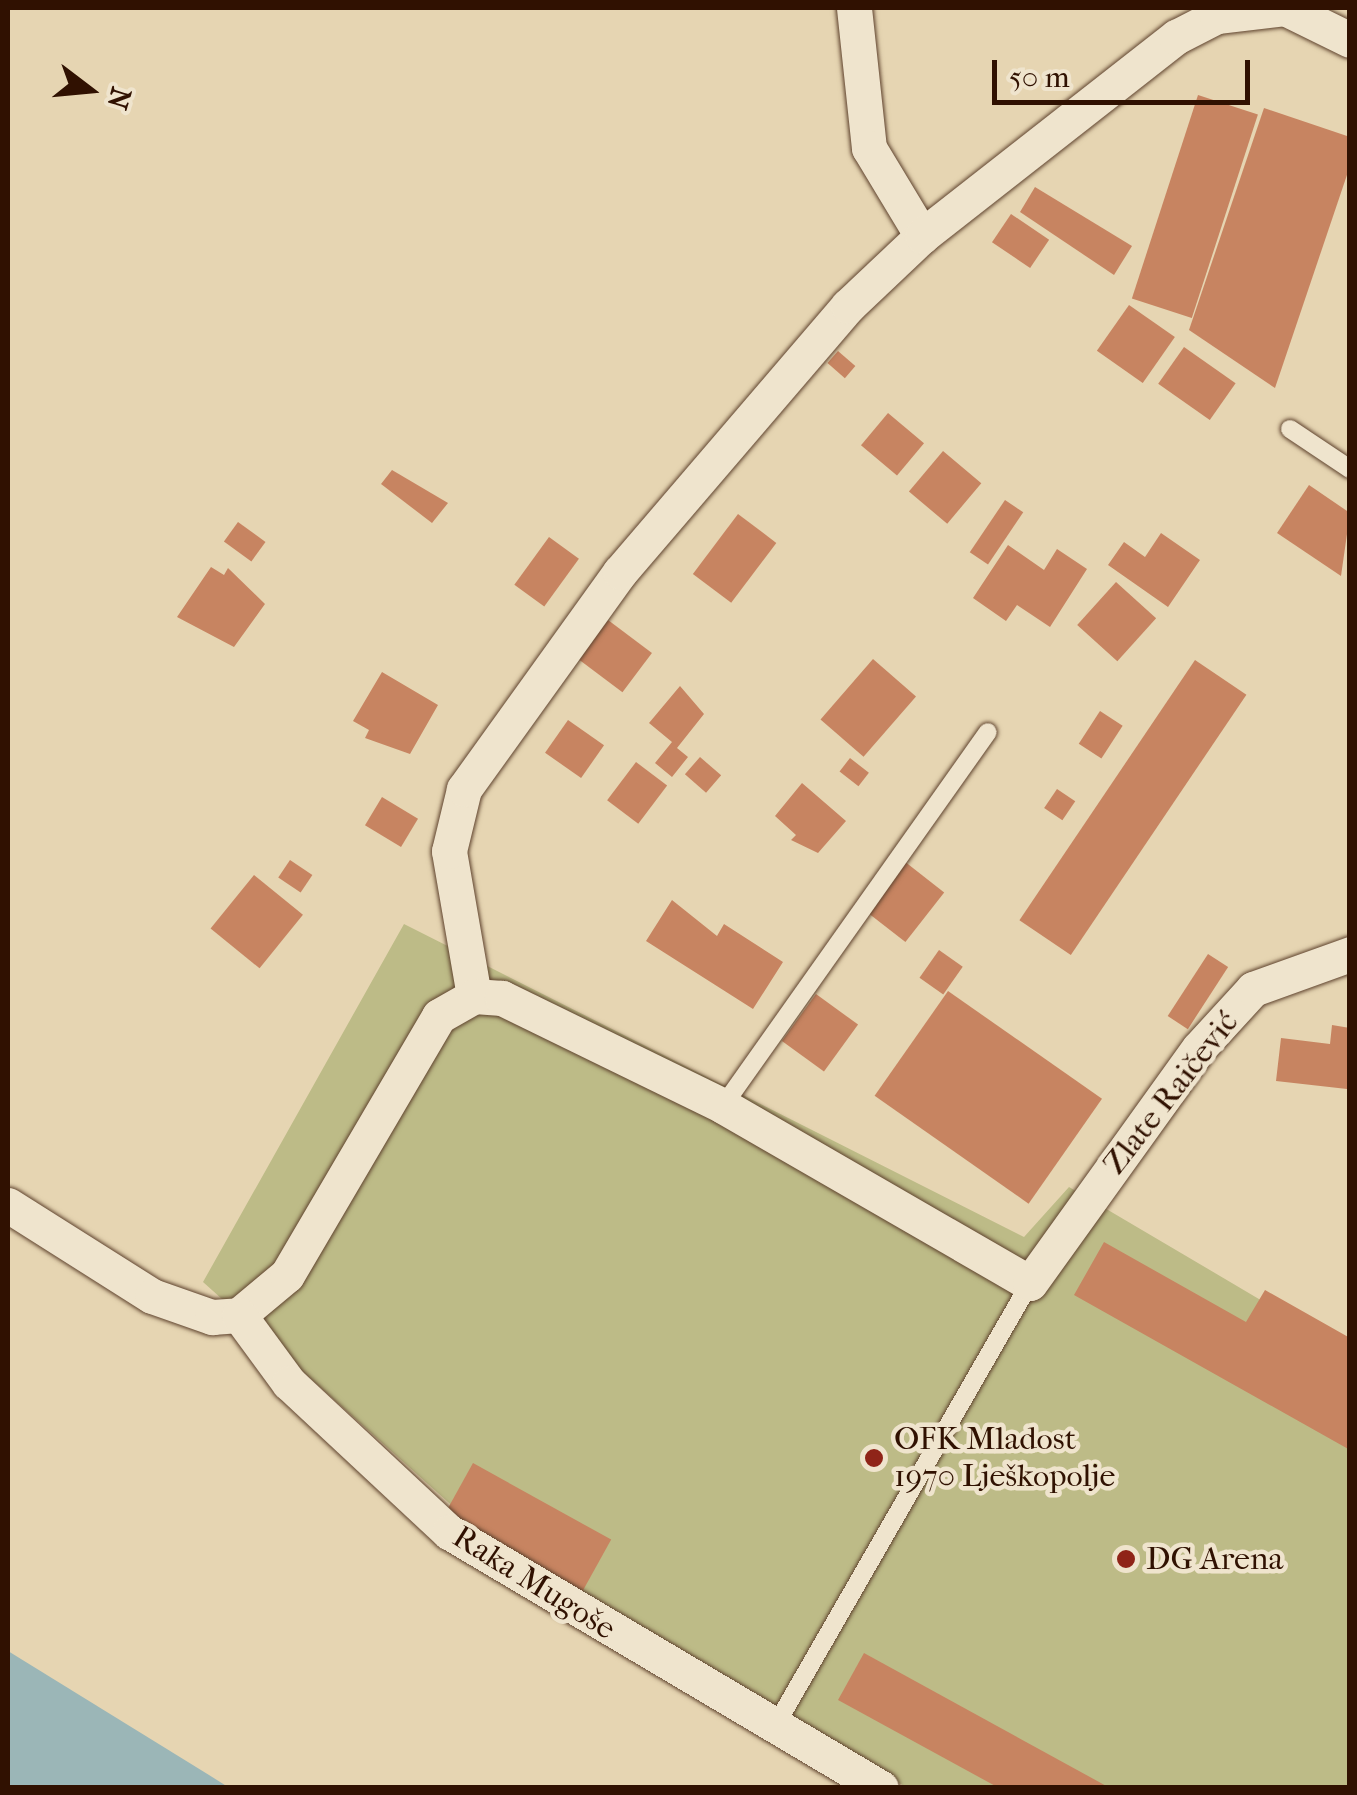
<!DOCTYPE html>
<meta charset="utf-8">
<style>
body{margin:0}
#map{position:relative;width:1357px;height:1795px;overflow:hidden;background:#e6d5b2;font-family:"IM FELL French Canon",serif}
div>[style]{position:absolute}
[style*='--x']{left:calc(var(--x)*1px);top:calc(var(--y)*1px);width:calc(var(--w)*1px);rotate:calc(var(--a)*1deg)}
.green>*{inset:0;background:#bdbb87}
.water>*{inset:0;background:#9bb6b7}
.building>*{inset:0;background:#c78461;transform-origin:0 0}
.roads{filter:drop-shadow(0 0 2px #5e422d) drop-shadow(0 0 2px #5e422d)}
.lane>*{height:18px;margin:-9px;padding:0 9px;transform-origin:9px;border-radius:9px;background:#efe4cd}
.street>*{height:35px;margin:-17.5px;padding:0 17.5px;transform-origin:17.5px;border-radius:17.5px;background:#efe4cd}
.dots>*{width:28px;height:28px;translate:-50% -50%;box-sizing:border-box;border:5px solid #efe4cd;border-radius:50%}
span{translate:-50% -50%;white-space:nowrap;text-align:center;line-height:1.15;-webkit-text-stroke:9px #efe4cd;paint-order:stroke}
.street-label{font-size:32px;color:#301101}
.poi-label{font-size:32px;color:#301101}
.left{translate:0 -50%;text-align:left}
.frame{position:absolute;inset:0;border:10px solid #301101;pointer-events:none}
.north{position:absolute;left:40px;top:40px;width:100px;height:100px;-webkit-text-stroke:8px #efe4cd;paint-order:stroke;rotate:106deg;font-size:28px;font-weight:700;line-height:40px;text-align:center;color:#301101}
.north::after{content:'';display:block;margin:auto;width:35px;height:45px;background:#301101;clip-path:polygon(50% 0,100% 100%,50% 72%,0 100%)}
.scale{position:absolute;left:992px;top:60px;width:258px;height:45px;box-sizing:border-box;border:5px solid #301101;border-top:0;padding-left:12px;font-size:30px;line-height:35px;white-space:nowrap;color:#301101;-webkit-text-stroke:8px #efe4cd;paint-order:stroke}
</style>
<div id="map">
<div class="green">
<i style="clip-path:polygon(404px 924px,1024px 1237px,1069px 1187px,1349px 1352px,1349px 1787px,906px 1787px,517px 1564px,203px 1282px)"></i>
</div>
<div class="water">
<i style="clip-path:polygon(8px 1651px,209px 1775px,228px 1787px,8px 1787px)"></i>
</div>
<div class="building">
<i style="left:1198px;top:95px;width:63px;height:214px;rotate:18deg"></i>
<i style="clip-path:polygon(1264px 108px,1350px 137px,1350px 166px,1275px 388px,1189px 330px)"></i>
<i style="clip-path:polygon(1035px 187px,1132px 246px,1114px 275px,1020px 212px)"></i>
<i style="left:1011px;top:214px;width:46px;height:34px;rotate:34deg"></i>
<i style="left:1129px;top:305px;width:56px;height:56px;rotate:35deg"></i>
<i style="left:1184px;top:347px;width:63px;height:45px;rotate:35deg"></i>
<i style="left:838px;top:351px;width:23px;height:16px;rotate:41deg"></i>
<i style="left:888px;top:413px;width:47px;height:42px;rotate:40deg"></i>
<i style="left:943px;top:451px;width:50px;height:53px;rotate:40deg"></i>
<i style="clip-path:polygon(392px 470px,448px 503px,432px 523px,381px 484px)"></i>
<i style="clip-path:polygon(1309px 485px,1350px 513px,1341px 576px,1277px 533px)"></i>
<i style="left:1005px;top:500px;width:22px;height:63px;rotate:34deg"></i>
<i style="left:738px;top:514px;width:48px;height:75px;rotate:37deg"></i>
<i style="left:238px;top:522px;width:34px;height:24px;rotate:36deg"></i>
<i style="clip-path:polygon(1161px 533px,1200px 560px,1168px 607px,1108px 565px,1124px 542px,1145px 557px)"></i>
<i style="left:549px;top:537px;width:37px;height:59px;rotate:36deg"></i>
<i style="clip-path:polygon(1008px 545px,1044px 570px,1057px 549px,1087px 569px,1050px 627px,1017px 605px,1006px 621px,973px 598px)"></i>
<i style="clip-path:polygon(211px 567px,224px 575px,228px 568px,265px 604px,234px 647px,177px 617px)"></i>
<i style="left:1116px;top:582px;width:54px;height:58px;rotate:42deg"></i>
<i style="left:608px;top:620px;width:55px;height:49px;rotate:37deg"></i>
<i style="left:873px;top:659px;width:57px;height:80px;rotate:41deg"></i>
<i style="left:1195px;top:660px;width:62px;height:314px;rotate:34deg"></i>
<i style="clip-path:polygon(382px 672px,438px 705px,410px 754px,365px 738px,369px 730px,353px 721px)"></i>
<i style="clip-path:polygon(680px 686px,704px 714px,677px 748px,688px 757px,672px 777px,655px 763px,672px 742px,649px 723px)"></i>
<i style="left:1100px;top:711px;width:27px;height:39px;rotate:33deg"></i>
<i style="left:568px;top:720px;width:44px;height:40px;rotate:35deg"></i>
<i style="left:700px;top:757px;width:28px;height:23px;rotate:41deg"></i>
<i style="left:850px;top:758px;width:24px;height:17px;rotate:38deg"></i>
<i style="left:636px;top:762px;width:39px;height:48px;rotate:37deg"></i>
<i style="clip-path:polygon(802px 783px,846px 821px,818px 853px,791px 840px,796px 835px,775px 816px)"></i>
<i style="left:1057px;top:789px;width:22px;height:23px;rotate:34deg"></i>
<i style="left:382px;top:797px;width:42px;height:33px;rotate:31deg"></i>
<i style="left:290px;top:860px;width:27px;height:21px;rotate:34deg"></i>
<i style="left:904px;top:861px;width:51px;height:63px;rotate:38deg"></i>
<i style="left:254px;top:875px;width:63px;height:69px;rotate:39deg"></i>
<i style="clip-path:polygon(672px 900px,717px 936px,724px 924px,783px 962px,753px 1009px,646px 941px)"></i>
<i style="left:939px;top:950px;width:29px;height:34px;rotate:35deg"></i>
<i style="left:1208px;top:954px;width:24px;height:74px;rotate:33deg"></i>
<i style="left:948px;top:991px;width:188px;height:128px;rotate:35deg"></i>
<i style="left:816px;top:994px;width:52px;height:58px;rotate:36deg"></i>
<i style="clip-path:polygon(1332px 1025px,1350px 1028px,1347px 1089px,1276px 1081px,1281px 1038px,1330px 1044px)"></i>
<i style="clip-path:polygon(1104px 1242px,1246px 1322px,1265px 1290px,1350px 1338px,1350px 1450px,1074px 1295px)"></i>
<i style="left:473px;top:1463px;width:158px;height:60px;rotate:29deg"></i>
<i style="clip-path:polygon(864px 1653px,1110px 1788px,999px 1788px,838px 1700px)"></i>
</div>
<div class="roads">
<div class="lane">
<i style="--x:1290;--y:429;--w:72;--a:33.7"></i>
<i style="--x:723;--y:1106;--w:458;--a:-54.7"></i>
<i style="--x:777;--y:1723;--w:508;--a:-60.1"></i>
</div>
<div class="street">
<i style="--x:854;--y:8;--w:141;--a:83.9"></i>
<i style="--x:869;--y:148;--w:103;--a:58.9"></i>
<i style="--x:474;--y:996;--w:147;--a:-99.8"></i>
<i style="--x:449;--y:851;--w:64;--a:-76.4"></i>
<i style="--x:464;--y:789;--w:267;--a:-54.3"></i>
<i style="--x:620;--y:572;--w:350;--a:-49.4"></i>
<i style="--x:848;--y:306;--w:102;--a:-43.4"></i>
<i style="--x:922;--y:236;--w:323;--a:-38.1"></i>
<i style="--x:1176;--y:37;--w:46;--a:-27.1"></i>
<i style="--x:1217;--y:16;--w:68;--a:-6.7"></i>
<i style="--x:1285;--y:8;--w:72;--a:26.2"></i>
<i style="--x:8;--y:1205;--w:170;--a:32.3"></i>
<i style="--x:152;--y:1296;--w:64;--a:19.3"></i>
<i style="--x:212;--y:1317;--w:27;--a:-4"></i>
<i style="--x:239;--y:1315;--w:62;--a:-39.8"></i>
<i style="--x:287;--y:1275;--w:300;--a:-59.6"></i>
<i style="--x:439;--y:1016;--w:40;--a:-29.7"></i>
<i style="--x:474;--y:996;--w:28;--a:4"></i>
<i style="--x:502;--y:998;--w:246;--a:26"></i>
<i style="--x:723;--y:1106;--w:354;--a:30"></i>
<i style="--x:1030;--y:1283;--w:289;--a:-54.3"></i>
<i style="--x:1199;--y:1048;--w:80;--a:-47.5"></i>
<i style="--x:1253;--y:989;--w:103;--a:-19.8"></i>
<i style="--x:239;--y:1315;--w:84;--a:53.7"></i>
<i style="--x:289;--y:1383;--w:219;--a:43"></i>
<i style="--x:449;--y:1532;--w:502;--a:30.65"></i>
</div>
</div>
<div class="dots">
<i style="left:874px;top:1458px;background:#8f2418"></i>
<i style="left:1126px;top:1559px;background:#8f2418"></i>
</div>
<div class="street-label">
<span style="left:1171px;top:1093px;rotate:-52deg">Zlate Raičević</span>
<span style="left:534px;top:1583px;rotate:32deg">Raka Mugoše</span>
</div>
<div class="poi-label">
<span class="left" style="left:894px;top:1458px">OFK Mladost<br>1970 Lješkopolje</span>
<span class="left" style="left:1146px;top:1559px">DG Arena</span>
</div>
<div class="frame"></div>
<div class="north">N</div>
<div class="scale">50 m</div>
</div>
